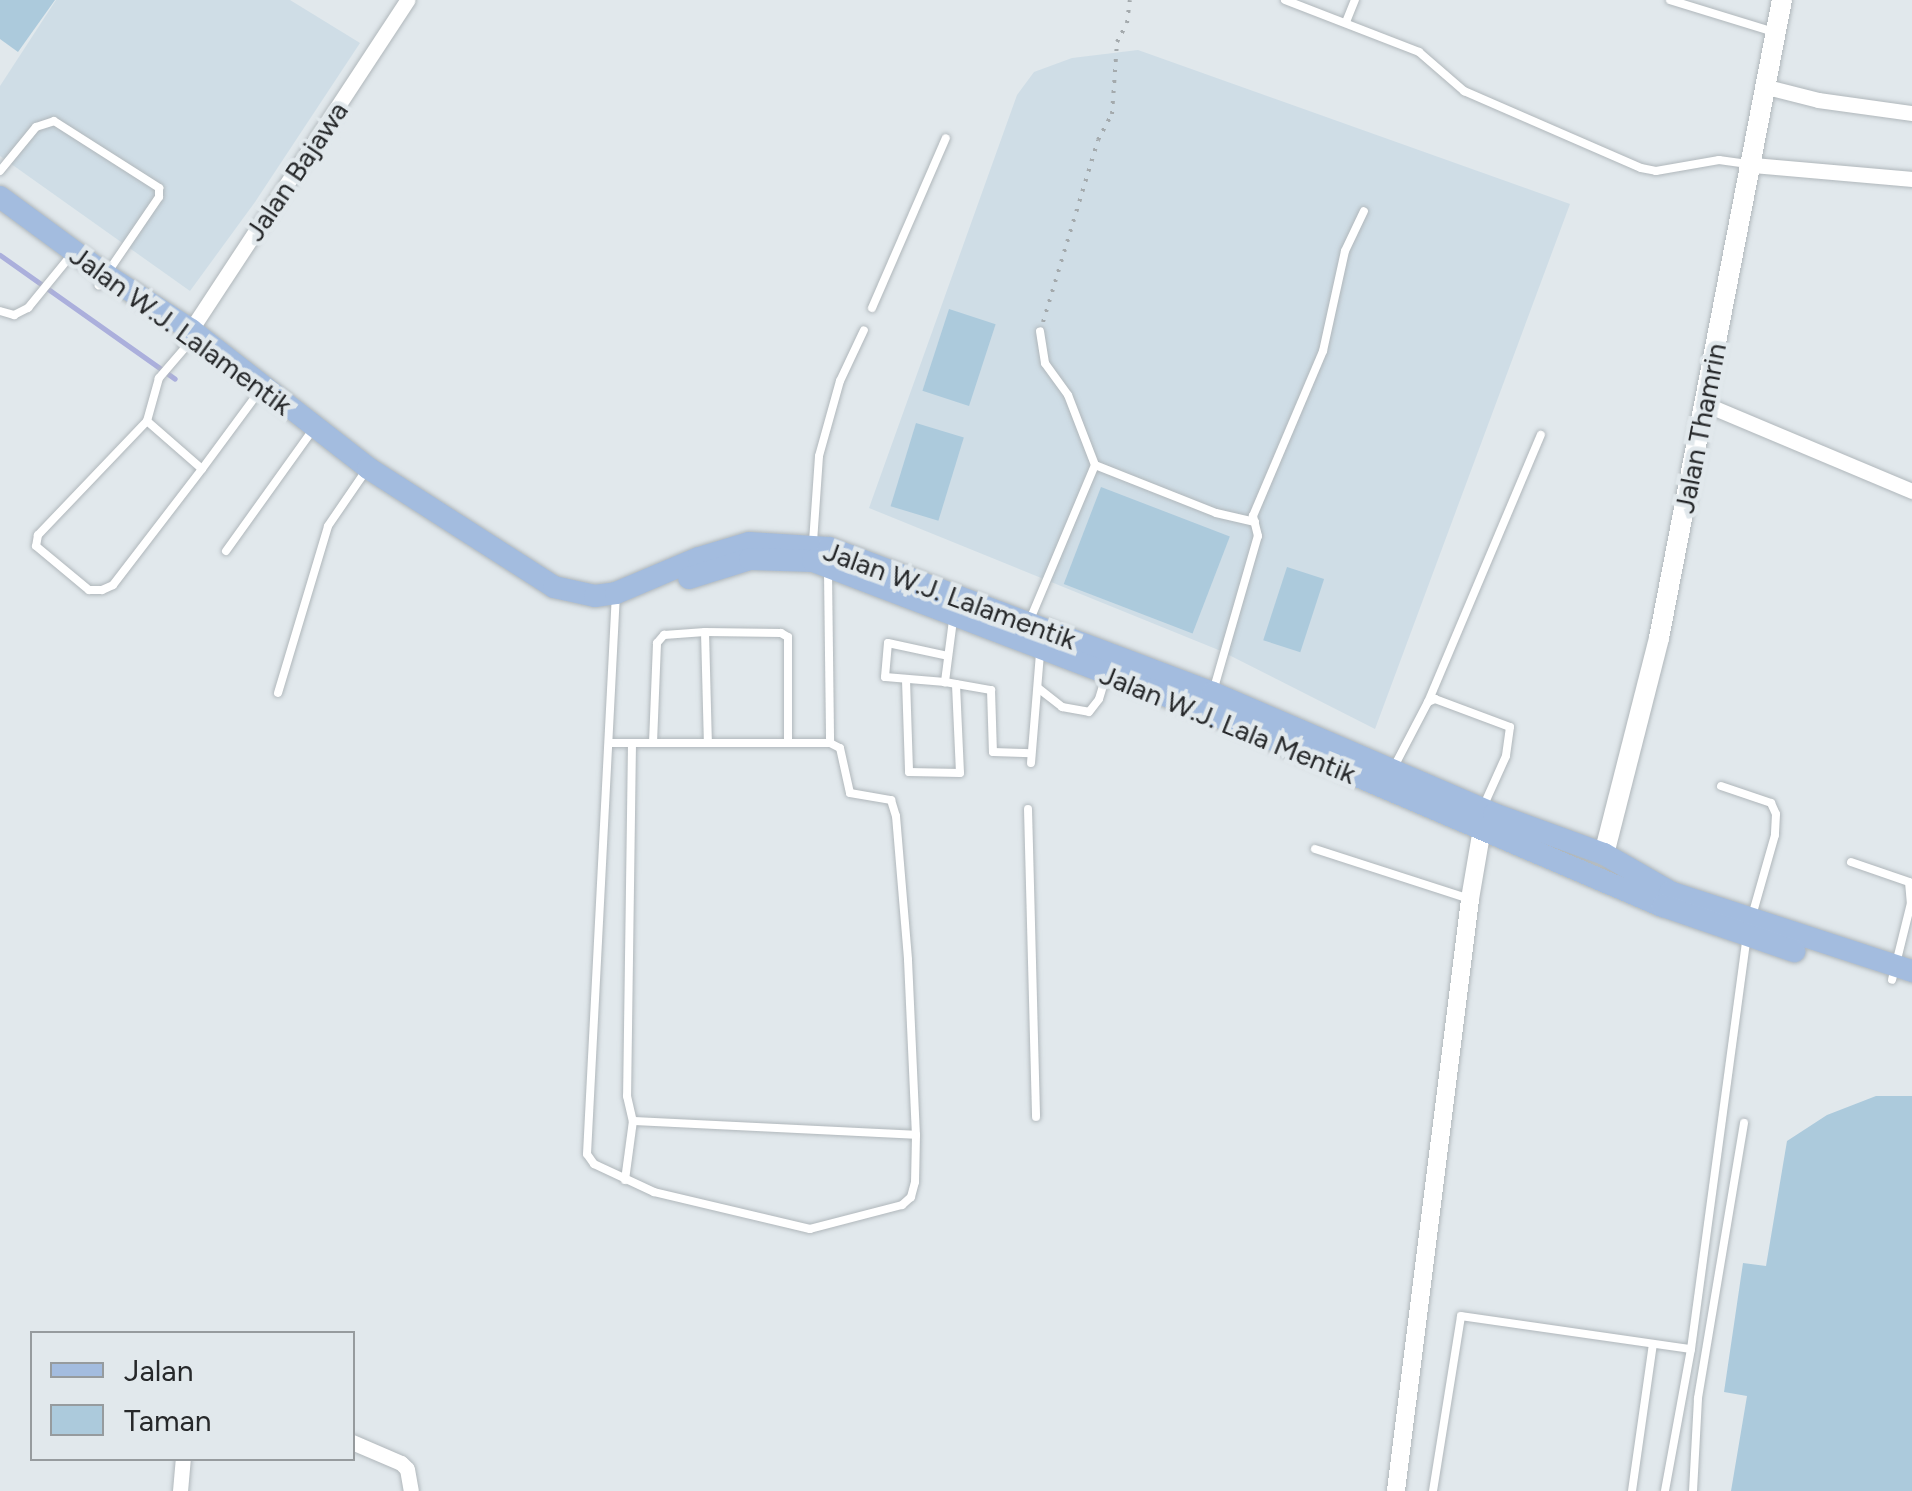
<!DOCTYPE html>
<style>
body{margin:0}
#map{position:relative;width:1912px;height:1491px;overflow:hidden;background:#e1e8ec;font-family:Figtree,sans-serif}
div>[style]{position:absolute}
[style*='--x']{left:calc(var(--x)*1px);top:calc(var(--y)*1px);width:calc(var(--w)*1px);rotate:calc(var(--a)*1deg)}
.built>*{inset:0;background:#cfdde6}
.green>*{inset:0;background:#accadc;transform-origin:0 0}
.stream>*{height:5px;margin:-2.5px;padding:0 2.5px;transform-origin:2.5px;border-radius:2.5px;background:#abafdc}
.path>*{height:4px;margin-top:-2px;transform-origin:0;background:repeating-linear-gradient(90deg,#a4aaad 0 2.5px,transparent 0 10.5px)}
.roads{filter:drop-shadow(0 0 2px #b0b7bb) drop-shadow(0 0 2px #b0b7bb)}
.service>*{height:8px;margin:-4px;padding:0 4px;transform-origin:4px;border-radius:4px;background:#fff}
.minor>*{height:15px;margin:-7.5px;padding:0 7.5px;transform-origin:7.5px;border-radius:7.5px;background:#fff}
.tertiary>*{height:18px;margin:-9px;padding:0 9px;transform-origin:9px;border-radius:9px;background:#fff}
.secondary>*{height:20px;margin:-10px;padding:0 10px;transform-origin:10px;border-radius:10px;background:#fff}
.primary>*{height:22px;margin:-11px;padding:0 11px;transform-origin:11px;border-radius:11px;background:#a3bcdf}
span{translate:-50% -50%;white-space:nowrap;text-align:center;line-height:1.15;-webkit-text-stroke:9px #e1e8ec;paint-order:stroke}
.street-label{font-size:28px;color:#26282a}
.legend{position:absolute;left:30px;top:1331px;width:325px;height:130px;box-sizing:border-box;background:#e1e8ec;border:2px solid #969b9e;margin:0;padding:12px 18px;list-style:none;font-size:30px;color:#26282a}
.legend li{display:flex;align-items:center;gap:20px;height:50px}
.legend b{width:50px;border:2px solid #969b9e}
</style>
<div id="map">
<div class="built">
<i style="clip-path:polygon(56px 0,290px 0,360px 43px,255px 202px,190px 291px,0 156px,0 86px)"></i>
<i style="clip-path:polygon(1138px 50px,1570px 204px,1375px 729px,1221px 651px,869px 508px,1017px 95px,1034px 72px,1072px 58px)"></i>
</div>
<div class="green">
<i style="clip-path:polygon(0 0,55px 0,18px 52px,0 39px)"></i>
<i style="left:949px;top:309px;width:49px;height:86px;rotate:18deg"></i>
<i style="left:916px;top:423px;width:50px;height:87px;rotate:17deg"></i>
<i style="left:1101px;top:487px;width:138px;height:104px;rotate:21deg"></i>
<i style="left:1287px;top:567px;width:39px;height:77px;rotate:18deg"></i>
<i style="clip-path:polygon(1876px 1096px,1912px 1096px,1912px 1491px,1731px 1491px,1747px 1396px,1724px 1392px,1743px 1263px,1766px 1266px,1787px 1141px,1827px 1115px)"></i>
</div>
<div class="stream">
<i style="--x:0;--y:255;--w:214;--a:35.3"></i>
</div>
<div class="path">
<i style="--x:1043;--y:322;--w:190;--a:-73.2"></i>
<i style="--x:1098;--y:140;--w:30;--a:-62"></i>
<i style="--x:1112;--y:114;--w:72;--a:-86"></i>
<i style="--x:1117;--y:42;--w:21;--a:-62"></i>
<i style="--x:1127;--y:23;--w:23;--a:-83"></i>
</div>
<div class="roads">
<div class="service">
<i style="--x:1285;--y:0;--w:144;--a:21.2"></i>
<i style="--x:1419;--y:52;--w:60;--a:40.9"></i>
<i style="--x:1464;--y:91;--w:193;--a:23.5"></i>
<i style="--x:1641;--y:168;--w:15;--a:11"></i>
<i style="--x:1656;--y:171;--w:64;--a:-9.9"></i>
<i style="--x:1719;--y:160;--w:29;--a:8"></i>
<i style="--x:1670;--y:0;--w:106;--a:17.1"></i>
<i style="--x:1346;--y:22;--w:24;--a:-68"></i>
<i style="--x:0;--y:171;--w:57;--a:-50.7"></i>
<i style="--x:36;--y:127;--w:19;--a:-18"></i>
<i style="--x:54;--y:121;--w:125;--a:32.5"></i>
<i style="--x:159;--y:188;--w:9;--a:90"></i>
<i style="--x:159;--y:197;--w:107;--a:124.3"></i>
<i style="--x:872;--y:308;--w:185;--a:-66.5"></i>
<i style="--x:0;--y:311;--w:15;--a:16"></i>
<i style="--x:14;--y:315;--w:16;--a:-27"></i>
<i style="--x:28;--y:308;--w:70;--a:-50.8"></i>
<i style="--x:190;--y:342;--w:48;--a:130.7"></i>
<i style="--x:159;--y:378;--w:45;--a:105.6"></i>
<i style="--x:147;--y:421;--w:73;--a:41.1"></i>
<i style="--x:202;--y:469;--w:99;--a:-53.6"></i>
<i style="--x:147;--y:421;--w:158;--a:133.7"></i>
<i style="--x:38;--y:535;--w:11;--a:100"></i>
<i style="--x:36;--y:546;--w:69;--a:39.7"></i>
<i style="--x:89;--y:590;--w:13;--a:0"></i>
<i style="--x:102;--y:590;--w:12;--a:-24"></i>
<i style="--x:113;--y:585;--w:146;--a:-52.5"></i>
<i style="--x:1095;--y:465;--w:130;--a:21.6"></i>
<i style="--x:1216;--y:513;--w:40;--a:13"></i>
<i style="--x:813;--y:542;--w:86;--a:-86"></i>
<i style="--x:819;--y:456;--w:78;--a:-74.4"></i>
<i style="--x:840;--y:381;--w:56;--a:-64.8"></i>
<i style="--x:226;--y:551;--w:151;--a:-54.4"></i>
<i style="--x:828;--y:572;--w:171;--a:89.3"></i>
<i style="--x:953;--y:620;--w:63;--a:97.4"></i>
<i style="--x:945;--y:682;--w:47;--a:9.9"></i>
<i style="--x:991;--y:690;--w:62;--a:88.2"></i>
<i style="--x:993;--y:752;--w:38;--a:2"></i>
<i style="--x:1029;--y:622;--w:170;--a:-67.2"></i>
<i style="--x:1095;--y:465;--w:75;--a:-111.1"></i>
<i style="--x:1068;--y:395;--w:39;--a:-126"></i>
<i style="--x:1045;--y:363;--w:32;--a:-99"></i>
<i style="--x:705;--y:632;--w:111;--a:88.5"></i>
<i style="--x:906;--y:680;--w:92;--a:88.1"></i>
<i style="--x:909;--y:772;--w:51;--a:1.1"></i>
<i style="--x:960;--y:773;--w:89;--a:-92.6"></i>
<i style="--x:945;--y:682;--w:60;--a:-175.2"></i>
<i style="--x:885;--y:677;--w:34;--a:-85"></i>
<i style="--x:888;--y:643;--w:61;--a:12.2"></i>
<i style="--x:1038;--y:688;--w:31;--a:38"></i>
<i style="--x:1062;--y:707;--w:27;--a:10"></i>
<i style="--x:1089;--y:712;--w:16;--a:-52"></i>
<i style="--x:1099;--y:699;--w:21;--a:-73"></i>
<i style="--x:1214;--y:688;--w:158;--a:-73.9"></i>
<i style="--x:1258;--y:536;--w:21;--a:-104"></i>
<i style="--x:1253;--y:516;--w:179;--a:-67"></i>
<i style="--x:1323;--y:351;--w:102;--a:-77.6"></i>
<i style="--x:1345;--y:251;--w:44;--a:-64.6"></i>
<i style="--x:278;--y:693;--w:174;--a:-73.3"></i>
<i style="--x:328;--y:526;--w:65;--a:-55.6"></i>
<i style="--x:1428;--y:702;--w:290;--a:-67.1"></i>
<i style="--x:609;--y:743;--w:221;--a:0"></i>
<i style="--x:830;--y:743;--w:11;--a:27"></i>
<i style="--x:840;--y:748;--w:46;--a:77.5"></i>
<i style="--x:850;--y:793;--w:42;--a:9.7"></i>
<i style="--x:891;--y:800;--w:17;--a:73"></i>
<i style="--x:896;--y:816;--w:144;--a:85.2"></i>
<i style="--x:908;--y:960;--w:175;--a:87.4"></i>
<i style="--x:916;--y:1135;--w:47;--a:91.2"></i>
<i style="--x:915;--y:1182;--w:16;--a:105"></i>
<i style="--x:911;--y:1197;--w:12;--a:138"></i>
<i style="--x:902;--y:1205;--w:95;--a:165.4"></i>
<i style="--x:810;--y:1229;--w:160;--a:-166.7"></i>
<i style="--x:654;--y:1192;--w:66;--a:-155"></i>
<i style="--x:594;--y:1164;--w:12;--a:-125"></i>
<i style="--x:587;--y:1154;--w:561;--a:-87.04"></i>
<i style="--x:632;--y:743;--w:353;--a:90.8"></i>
<i style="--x:627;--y:1096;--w:26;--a:77"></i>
<i style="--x:633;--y:1121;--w:283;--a:2.8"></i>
<i style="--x:653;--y:743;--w:100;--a:-87.7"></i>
<i style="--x:657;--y:643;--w:11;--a:-49"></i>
<i style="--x:664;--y:635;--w:41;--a:-4.2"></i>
<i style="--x:705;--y:632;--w:76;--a:0.8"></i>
<i style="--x:781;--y:633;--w:8;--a:30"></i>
<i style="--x:788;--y:637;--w:106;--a:90"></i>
<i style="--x:1031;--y:763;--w:110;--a:-85.3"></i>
<i style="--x:1395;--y:765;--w:71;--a:-62.4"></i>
<i style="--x:1428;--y:702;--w:8;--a:-23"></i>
<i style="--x:1435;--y:699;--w:80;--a:20.5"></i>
<i style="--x:1510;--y:727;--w:29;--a:98"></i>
<i style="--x:1506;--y:756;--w:56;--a:114.3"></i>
<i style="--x:1721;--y:786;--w:53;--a:18.8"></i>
<i style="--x:1771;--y:803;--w:12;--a:66"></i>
<i style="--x:1776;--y:814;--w:21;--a:93"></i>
<i style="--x:1775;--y:835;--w:84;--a:105.9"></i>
<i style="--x:1028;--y:809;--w:308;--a:88.5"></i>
<i style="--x:1315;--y:849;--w:163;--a:17.9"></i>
<i style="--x:1851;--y:862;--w:61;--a:19"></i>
<i style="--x:1909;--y:882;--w:21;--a:85"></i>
<i style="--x:1911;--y:903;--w:79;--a:103.9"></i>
<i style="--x:625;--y:1180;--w:60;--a:-82.3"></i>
<i style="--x:1691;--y:1349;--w:413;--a:-82.3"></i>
<i style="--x:1433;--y:1491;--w:177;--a:-80.9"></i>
<i style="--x:1461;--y:1316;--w:232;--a:8.2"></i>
<i style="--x:1691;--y:1349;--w:144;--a:100.4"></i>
<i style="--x:1632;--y:1491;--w:148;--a:-81.9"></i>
<i style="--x:1693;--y:1491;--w:93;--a:-86.9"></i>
<i style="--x:1698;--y:1398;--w:279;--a:-80.5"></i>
</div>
<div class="minor">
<i style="--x:1767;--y:87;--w:53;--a:14.3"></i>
<i style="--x:1818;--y:100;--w:95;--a:7.9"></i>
<i style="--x:1753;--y:165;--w:160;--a:5"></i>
<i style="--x:184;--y:340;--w:407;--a:-56.7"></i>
<i style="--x:1705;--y:404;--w:225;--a:22.8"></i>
<i style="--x:352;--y:1442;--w:53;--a:23.2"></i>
<i style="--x:401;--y:1463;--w:8;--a:45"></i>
<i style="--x:407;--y:1469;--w:22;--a:80"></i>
<i style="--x:180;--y:1491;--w:33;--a:-85"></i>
</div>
<div class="tertiary">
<i style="--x:1396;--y:1491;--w:597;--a:-82.87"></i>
<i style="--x:1470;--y:899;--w:71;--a:-80.3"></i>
<i style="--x:1482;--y:829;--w:8;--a:-50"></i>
</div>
<div class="secondary">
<i style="--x:1604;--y:854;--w:223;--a:-75.7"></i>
<i style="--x:1659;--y:638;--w:650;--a:-79.09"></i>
</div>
<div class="primary">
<i style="--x:0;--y:197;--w:132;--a:36.3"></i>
<i style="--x:106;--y:275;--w:101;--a:32.9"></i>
<i style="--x:191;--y:330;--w:224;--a:37.9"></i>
<i style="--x:368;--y:468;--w:221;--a:32.6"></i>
<i style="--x:554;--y:587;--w:42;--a:12.4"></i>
<i style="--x:595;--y:596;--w:21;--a:-8"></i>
<i style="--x:616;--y:593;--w:90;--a:-22.9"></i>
<i style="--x:699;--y:558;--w:52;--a:-16.7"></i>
<i style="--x:749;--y:543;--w:80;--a:3.6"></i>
<i style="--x:829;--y:548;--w:410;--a:20.7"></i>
<i style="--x:1213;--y:693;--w:306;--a:23.3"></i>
<i style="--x:1494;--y:814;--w:117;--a:20"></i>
<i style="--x:1604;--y:854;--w:76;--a:29.9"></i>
<i style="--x:1670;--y:892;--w:255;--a:18.1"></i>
<i style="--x:689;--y:578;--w:64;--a:-17.3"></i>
<i style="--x:750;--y:559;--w:63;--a:1.8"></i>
<i style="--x:813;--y:561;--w:420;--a:20.9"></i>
<i style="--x:1205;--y:711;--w:498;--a:23.1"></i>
<i style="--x:1663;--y:906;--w:139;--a:19"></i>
</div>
</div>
<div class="street-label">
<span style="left:296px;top:171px;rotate:-56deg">Jalan Bajawa</span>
<span style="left:181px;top:330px;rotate:36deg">Jalan W.J. Lalamentik</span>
<span style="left:1700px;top:428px;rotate:-79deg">Jalan Thamrin</span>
<span style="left:950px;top:595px;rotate:20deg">Jalan W.J. Lalamentik</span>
<span style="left:1228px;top:724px;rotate:22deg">Jalan W.J. Lala Mentik</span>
</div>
<ul class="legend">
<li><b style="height:12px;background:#a3bcdf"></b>Jalan</li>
<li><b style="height:28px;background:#accadc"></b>Taman</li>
</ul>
</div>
